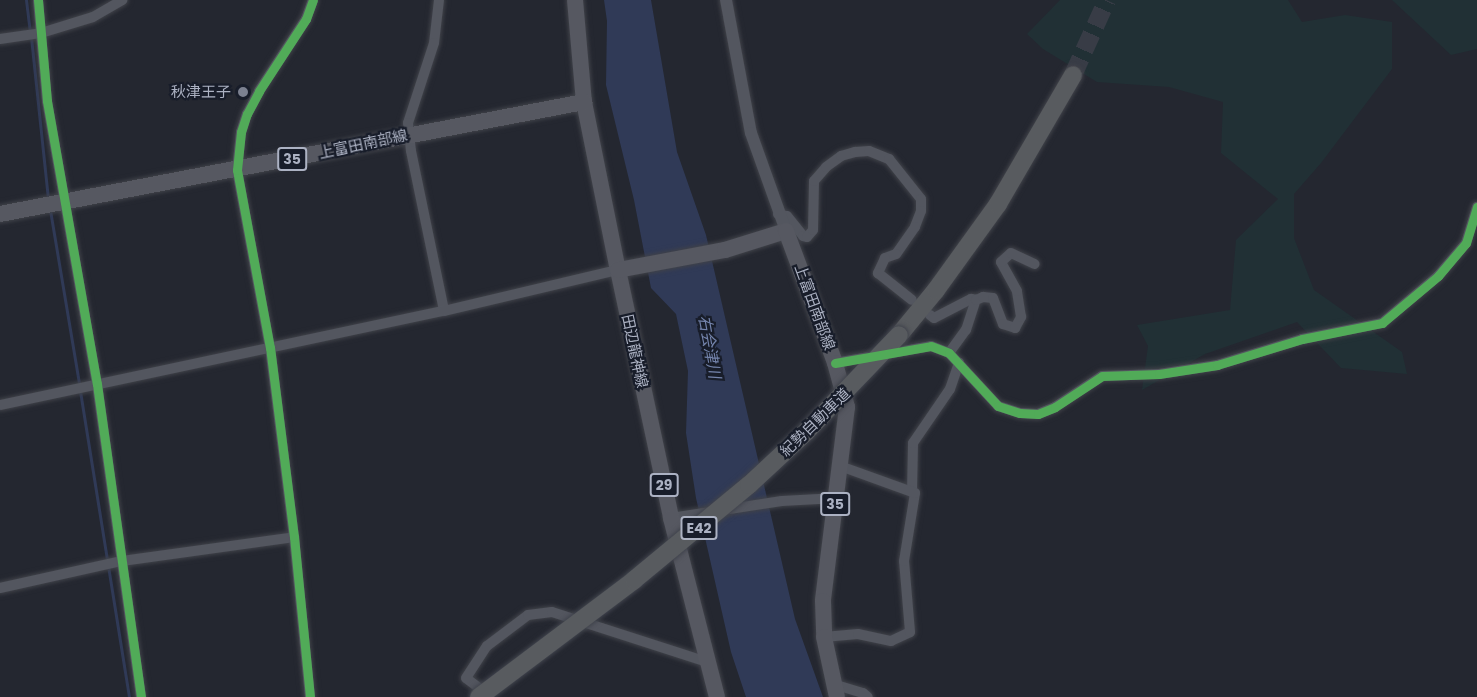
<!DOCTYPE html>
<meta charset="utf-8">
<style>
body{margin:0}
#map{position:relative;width:1477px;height:697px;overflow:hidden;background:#242730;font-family:Poppins,"Noto Sans JP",sans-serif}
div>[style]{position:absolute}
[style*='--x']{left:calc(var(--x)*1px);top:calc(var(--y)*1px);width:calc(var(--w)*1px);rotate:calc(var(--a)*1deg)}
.green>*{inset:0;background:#213035}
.water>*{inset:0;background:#303a57}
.stream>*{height:3px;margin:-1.5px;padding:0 1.5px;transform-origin:1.5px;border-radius:1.5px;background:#303a57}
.motorway-tunnel>*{height:18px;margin-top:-9px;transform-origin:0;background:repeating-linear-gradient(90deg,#383c46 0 18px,transparent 0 27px)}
.roads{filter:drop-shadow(0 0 2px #404249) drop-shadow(0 0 2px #404249)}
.minor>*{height:10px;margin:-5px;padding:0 5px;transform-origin:5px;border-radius:5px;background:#53565f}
.tertiary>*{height:12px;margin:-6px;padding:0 6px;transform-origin:6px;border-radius:6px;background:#53565f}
.primary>*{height:16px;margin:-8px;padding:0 8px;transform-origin:8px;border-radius:8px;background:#565861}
.motorway>*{height:18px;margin:-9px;padding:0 9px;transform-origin:9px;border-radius:9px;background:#585b5f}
.bridges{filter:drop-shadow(0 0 2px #40434c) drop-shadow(0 0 2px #40434c)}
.motorway-bridge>*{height:18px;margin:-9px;padding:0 9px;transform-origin:9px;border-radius:9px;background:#585b5f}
.cycleway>*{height:9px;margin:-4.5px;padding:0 4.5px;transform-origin:4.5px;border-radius:4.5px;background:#51ab58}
.dots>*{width:16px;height:16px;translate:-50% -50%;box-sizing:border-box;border:3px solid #181d2a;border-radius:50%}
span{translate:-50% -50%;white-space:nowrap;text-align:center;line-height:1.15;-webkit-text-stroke:4.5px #181d2a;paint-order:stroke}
.shield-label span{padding:2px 4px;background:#181d2a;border:2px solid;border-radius:4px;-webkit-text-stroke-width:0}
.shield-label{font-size:14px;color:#acb2c3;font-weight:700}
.poi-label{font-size:15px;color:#acb2c3}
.right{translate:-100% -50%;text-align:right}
.street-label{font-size:15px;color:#acb2c3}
.water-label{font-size:16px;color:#7484ac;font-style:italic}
</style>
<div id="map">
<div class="green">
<i style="clip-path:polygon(1060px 0,1288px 0,1302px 22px,1345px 15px,1392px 22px,1392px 69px,1321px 163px,1294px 194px,1294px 238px,1314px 290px,1402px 352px,1407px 374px,1341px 368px,1297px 322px,1205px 354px,1142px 390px,1148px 346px,1137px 325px,1230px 310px,1236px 240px,1278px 199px,1221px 153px,1223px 102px,1169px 87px,1097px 82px,1043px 49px,1027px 34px)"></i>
<i style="clip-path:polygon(1392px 0,1477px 0,1477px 49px,1451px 55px)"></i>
</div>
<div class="water">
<i style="clip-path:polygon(604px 0,651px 0,677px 152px,706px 235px,795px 619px,823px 697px,746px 697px,731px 652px,696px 498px,686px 433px,688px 371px,676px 314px,651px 288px,634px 200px,606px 85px,607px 21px)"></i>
</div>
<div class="stream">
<i style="--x:26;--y:0;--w:31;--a:83"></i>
<i style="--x:31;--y:37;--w:162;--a:84"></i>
<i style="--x:50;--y:210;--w:176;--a:80.5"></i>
<i style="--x:80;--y:391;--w:310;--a:80.9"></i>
</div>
<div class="motorway-tunnel">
<i style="--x:1073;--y:75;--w:82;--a:-65.6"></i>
</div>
<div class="roads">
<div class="minor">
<i style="--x:38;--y:0;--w:101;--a:84.9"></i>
<i style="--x:47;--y:101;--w:287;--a:80"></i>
<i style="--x:97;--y:384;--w:316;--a:82"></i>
<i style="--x:439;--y:0;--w:43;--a:96.6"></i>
<i style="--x:434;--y:43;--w:84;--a:108"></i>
<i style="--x:408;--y:123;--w:28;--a:84"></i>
<i style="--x:411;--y:151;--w:163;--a:78.3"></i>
<i style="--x:0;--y:39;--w:41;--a:-8.3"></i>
<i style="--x:41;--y:33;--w:54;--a:-17.1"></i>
<i style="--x:93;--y:17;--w:34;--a:-30"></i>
<i style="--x:778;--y:214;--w:9;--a:13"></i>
<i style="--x:787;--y:216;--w:26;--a:51"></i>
<i style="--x:803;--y:236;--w:4;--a:14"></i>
<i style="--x:807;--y:237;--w:9;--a:-49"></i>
<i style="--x:813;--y:230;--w:49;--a:-88.8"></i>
<i style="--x:814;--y:181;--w:18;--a:-49"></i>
<i style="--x:826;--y:167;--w:19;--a:-36"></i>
<i style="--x:841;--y:156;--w:15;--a:-16"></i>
<i style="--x:855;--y:152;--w:14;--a:-4"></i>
<i style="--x:869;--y:151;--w:22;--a:22"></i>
<i style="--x:889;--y:159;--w:51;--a:51.3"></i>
<i style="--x:921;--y:199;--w:12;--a:90"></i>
<i style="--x:921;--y:211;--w:17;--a:111"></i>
<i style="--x:915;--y:227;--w:33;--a:125"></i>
<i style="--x:896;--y:254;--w:12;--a:160"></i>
<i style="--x:885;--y:258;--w:17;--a:115"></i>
<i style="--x:878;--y:273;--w:43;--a:38.5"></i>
<i style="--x:930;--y:315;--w:5;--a:37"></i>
<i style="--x:934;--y:318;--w:42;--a:-27.2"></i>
<i style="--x:971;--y:299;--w:5;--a:11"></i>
<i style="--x:949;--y:353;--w:29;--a:-54"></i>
<i style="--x:966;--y:330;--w:32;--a:-72"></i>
<i style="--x:976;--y:300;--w:8;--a:-23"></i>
<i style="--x:983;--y:297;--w:10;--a:6"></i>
<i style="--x:993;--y:298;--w:28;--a:69"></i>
<i style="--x:1003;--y:324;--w:13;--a:18"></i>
<i style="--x:1015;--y:328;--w:13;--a:-61"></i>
<i style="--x:1021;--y:317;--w:26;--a:-99"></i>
<i style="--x:1017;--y:291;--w:33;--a:-119"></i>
<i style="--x:1001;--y:262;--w:13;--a:-42"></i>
<i style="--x:1011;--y:253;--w:26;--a:25"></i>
<i style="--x:835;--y:363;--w:97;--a:-10"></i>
<i style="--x:931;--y:346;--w:19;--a:21"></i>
<i style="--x:949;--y:353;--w:72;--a:47.2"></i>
<i style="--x:998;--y:406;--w:23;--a:18"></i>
<i style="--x:1020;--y:413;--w:18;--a:3"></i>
<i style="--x:1038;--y:414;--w:18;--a:-22"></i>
<i style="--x:1055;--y:407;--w:56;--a:-33.4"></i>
<i style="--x:1102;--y:376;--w:57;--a:-2"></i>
<i style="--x:1159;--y:374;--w:59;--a:-8.8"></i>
<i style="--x:1217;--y:365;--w:89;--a:-17"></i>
<i style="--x:1302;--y:339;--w:82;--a:-11.3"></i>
<i style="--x:1382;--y:323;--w:73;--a:-40"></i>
<i style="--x:1438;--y:276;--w:43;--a:-49.7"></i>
<i style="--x:1466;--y:243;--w:38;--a:-73"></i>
<i style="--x:0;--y:405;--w:454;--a:-12"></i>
<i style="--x:444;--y:311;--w:179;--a:-13.3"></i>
<i style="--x:912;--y:492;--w:49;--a:-88.8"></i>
<i style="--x:913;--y:443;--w:65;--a:-55.6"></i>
<i style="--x:950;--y:389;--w:28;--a:-71"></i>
<i style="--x:671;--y:518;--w:112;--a:-8.7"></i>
<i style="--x:782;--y:501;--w:55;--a:-3.1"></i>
<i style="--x:0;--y:588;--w:125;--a:-12.5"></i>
<i style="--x:122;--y:561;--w:174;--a:-7.9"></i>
<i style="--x:824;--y:637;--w:34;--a:-5"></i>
<i style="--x:858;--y:634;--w:34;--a:12"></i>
<i style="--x:891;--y:641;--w:21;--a:-25"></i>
<i style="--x:910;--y:632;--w:71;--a:-94.8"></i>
<i style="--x:904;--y:561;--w:69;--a:-80.8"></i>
<i style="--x:915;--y:493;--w:80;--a:-160.2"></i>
<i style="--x:833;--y:684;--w:31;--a:17"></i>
<i style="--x:863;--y:693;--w:6;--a:39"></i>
<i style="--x:487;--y:694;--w:26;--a:-143"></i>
<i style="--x:466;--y:678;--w:38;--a:-57"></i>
<i style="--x:487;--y:646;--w:51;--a:-37.1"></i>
<i style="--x:528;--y:615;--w:24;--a:-7"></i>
<i style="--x:552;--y:612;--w:163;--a:17.9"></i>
<i style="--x:310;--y:697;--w:161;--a:-95.7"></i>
<i style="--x:294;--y:537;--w:191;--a:-97.2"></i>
<i style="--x:270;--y:348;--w:181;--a:-100.5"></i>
<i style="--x:237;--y:170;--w:38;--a:-84"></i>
<i style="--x:241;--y:132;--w:19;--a:-72"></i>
<i style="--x:247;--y:114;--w:26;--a:-62"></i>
<i style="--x:259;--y:91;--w:86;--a:-56.9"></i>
<i style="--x:306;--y:19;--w:20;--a:-70"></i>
</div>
<div class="tertiary">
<i style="--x:726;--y:0;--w:135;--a:79.4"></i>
<i style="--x:751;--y:133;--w:104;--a:70.3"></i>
</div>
<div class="primary">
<i style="--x:575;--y:0;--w:102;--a:85"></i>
<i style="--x:584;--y:102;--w:171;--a:78.6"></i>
<i style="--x:618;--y:270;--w:254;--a:77.9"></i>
<i style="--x:671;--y:518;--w:185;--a:75.6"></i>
<i style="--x:0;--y:214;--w:595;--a:-10.86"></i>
<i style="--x:618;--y:270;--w:109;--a:-10.6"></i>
<i style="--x:725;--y:250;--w:64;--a:-17.3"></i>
<i style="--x:786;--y:231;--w:141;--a:69.6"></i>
<i style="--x:835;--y:363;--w:46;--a:74.7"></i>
<i style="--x:847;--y:407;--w:195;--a:97.1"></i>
<i style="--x:823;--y:601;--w:36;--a:88"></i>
<i style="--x:824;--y:637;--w:61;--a:77.8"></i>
</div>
<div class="motorway">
<i style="--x:899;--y:335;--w:58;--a:-50.6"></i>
<i style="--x:936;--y:290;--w:106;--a:-54.2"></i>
<i style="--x:998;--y:204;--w:149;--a:-59.8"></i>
</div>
</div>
<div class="bridges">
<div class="motorway-bridge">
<i style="--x:479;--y:697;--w:194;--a:-37"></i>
<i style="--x:634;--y:580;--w:149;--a:-39.6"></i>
<i style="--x:749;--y:485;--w:78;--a:-42.9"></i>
<i style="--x:806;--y:432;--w:134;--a:-46.2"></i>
</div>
</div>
<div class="cycleway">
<i style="--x:38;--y:0;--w:101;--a:84.9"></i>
<i style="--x:47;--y:101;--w:287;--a:80"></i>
<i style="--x:97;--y:384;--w:316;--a:82"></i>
<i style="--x:835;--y:363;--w:97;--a:-10"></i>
<i style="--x:931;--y:346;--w:19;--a:21"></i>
<i style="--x:949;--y:353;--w:72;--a:47.2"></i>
<i style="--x:998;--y:406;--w:23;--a:18"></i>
<i style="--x:1020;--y:413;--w:18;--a:3"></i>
<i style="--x:1038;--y:414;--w:18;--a:-22"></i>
<i style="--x:1055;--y:407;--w:56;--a:-33.4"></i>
<i style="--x:1102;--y:376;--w:57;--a:-2"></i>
<i style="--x:1159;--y:374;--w:59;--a:-8.8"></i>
<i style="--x:1217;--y:365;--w:89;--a:-17"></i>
<i style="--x:1302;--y:339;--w:82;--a:-11.3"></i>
<i style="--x:1382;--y:323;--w:73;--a:-40"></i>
<i style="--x:1438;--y:276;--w:43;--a:-49.7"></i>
<i style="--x:1466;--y:243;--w:38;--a:-73"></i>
<i style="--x:310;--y:697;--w:161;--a:-95.7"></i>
<i style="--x:294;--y:537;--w:191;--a:-97.2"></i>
<i style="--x:270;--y:348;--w:181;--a:-100.5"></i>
<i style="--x:237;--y:170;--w:38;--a:-84"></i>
<i style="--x:241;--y:132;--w:19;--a:-72"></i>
<i style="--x:247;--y:114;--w:26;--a:-62"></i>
<i style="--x:259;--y:91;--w:86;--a:-56.9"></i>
<i style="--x:306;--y:19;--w:20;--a:-70"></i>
</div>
<div class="dots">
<i style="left:243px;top:92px;background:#7c8190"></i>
</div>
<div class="shield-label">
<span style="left:292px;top:159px">35</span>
<span style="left:664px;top:485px">29</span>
<span style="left:835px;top:504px">35</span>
<span style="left:699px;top:528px">E42</span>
</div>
<div class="poi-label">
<span class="right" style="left:231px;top:92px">秋津王子</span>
</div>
<div class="street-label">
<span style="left:363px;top:144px;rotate:-12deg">上富田南部線</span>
<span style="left:815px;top:307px;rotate:70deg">上富田南部線</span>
<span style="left:635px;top:351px;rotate:78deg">田辺龍神線</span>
<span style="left:815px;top:422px;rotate:-44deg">紀勢自動車道</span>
</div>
<div class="water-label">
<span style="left:709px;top:347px;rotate:80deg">右会津川</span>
</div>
</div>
